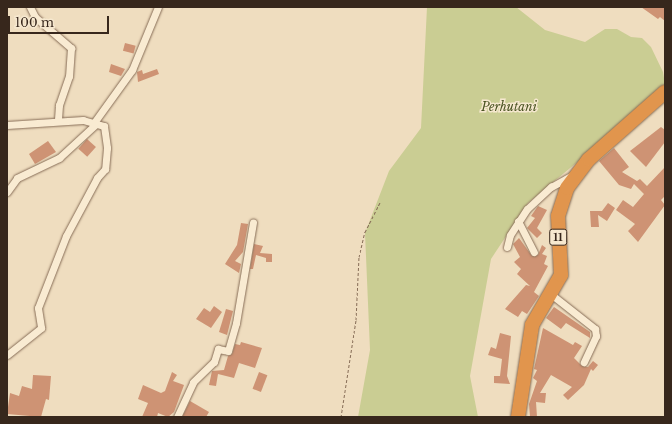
<!DOCTYPE html>
<style>
body{margin:0}
#map{position:relative;width:672px;height:424px;overflow:hidden;background:#efddbf;font-family:"Libre Baskerville",serif}
div>[style]{position:absolute}
[style*='--x']{left:calc(var(--x)*1px);top:calc(var(--y)*1px);width:calc(var(--w)*1px);rotate:calc(var(--a)*1deg)}
.green>*{inset:0;background:#cacd93}
.building>*{inset:0;background:#ce9374;transform-origin:0 0}
.path>*{height:1px;margin-top:-0.5px;transform-origin:0;background:repeating-linear-gradient(90deg,#876d57 0 3px,transparent 0 5px)}
.roads{filter:drop-shadow(0 0 1px #876d57) drop-shadow(0 0 1px #876d57)}
.street>*{height:7px;margin:-3.5px;padding:0 3.5px;transform-origin:3.5px;border-radius:3.5px;background:#f9ebd2}
.highway>*{height:14px;margin:-7px;padding:0 7px;transform-origin:7px;border-radius:7px;background:#e1954d}
span{translate:-50% -50%;white-space:nowrap;text-align:center;line-height:1.15;-webkit-text-stroke:3px #f6e8cf;paint-order:stroke}
.shield-label span{padding:1px 3px;background:#f6e8cf;border:1px solid;border-radius:3px;-webkit-text-stroke-width:0}
.shield-label{font-size:11px;color:#37271c;font-weight:700}
.park-label{font-size:12px;color:#4a5322;font-style:italic}
.frame{position:absolute;inset:0;border:8px solid #37271c;pointer-events:none}
.scale{position:absolute;left:8px;top:16px;width:101px;height:18px;box-sizing:border-box;border:2px solid #37271c;border-top:0;padding-left:5px;font-size:12px;line-height:14px;white-space:nowrap;color:#37271c;-webkit-text-stroke:3px #f6e8cf;paint-order:stroke}
</style>
<div id="map">
<div class="green">
<i style="clip-path:polygon(427px 7px,516px 7px,545px 30px,585px 42px,605px 29px,617px 29px,631px 37px,642px 38px,651px 47px,663px 72px,665px 84px,658px 95px,528px 203px,491px 259px,470px 376px,478px 417px,358px 417px,370px 350px,365px 233px,389px 171px,421px 128px)"></i>
</div>
<div class="building">
<i style="clip-path:polygon(641px 7px,665px 7px,665px 21px,660px 17px,658px 19px)"></i>
<i style="left:125px;top:43px;width:11px;height:8px;rotate:15deg"></i>
<i style="clip-path:polygon(111px 64px,125px 69px,121px 76px,109px 72px)"></i>
<i style="clip-path:polygon(157px 69px,159px 74px,138px 82px,137px 72px,142px 70px,143px 74px)"></i>
<i style="clip-path:polygon(661px 127px,665px 130px,665px 142px,646px 167px,630px 151px)"></i>
<i style="left:87px;top:139px;width:12px;height:13px;rotate:42deg"></i>
<i style="clip-path:polygon(48px 141px,56px 152px,35px 164px,29px 154px)"></i>
<i style="clip-path:polygon(614px 148px,629px 167px,622px 172px,637px 181px,640px 179px,647px 186px,665px 167px,665px 196px,661px 200px,665px 205px,638px 242px,628px 231px,635px 224px,616px 210px,623px 200px,633px 207px,644px 194px,634px 184px,631px 189px,619px 185px,599px 161px)"></i>
<i style="clip-path:polygon(608px 203px,615px 208px,607px 221px,598px 215px,599px 227px,591px 227px,590px 211px,602px 211px)"></i>
<i style="clip-path:polygon(538px 206px,547px 210px,537px 228px,542px 233px,537px 238px,527px 228px,535px 218px,531px 216px)"></i>
<i style="clip-path:polygon(241px 223px,248px 224px,243px 252px,235px 261px,241px 264px,239px 273px,225px 264px,237px 245px)"></i>
<i style="clip-path:polygon(519px 238px,532px 256px,538px 255px,542px 245px,546px 248px,542px 254px,547px 256px,544px 264px,548px 266px,534px 292px,539px 296px,527px 314px,522px 311px,518px 317px,505px 309px,526px 285px,530px 286px,517px 274px,521px 269px,514px 262px,520px 257px,513px 244px)"></i>
<i style="clip-path:polygon(254px 244px,263px 246px,260px 253px,272px 254px,272px 262px,266px 262px,266px 258px,256px 255px,253px 269px,250px 269px)"></i>
<i style="clip-path:polygon(214px 306px,222px 312px,211px 328px,196px 319px,204px 308px,210px 312px)"></i>
<i style="clip-path:polygon(554px 307px,590px 332px,590px 338px,566px 323px,561px 329px,546px 318px)"></i>
<i style="clip-path:polygon(226px 309px,233px 311px,227px 335px,219px 332px)"></i>
<i style="clip-path:polygon(543px 328px,573px 345px,575px 342px,582px 346px,574px 358px,582px 366px,588px 367px,593px 361px,598px 365px,593px 371px,591px 369px,584px 385px,568px 400px,563px 395px,572px 387px,551px 375px,540px 393px,546px 393px,545px 403px,536px 402px,537px 417px,530px 417px,529px 404px,537px 381px,533px 378px,537px 370px,534px 369px)"></i>
<i style="clip-path:polygon(500px 333px,511px 336px,507px 376px,510px 384px,494px 383px,494px 376px,500px 376px,502px 359px,488px 355px,491px 347px,496px 349px)"></i>
<i style="clip-path:polygon(241px 342px,262px 348px,255px 368px,239px 363px,234px 378px,218px 374px,216px 386px,209px 385px,212px 371px,224px 370px,228px 356px,232px 354px,235px 344px,240px 345px)"></i>
<i style="clip-path:polygon(172px 372px,177px 375px,173px 381px,184px 385px,174px 412px,168px 417px,158px 413px,157px 417px,142px 417px,148px 403px,138px 399px,143px 385px,161px 393px,165px 391px)"></i>
<i style="left:259px;top:372px;width:9px;height:18px;rotate:21deg"></i>
<i style="clip-path:polygon(33px 375px,51px 376px,49px 400px,46px 399px,41px 417px,7px 414px,10px 393px,19px 396px,22px 386px,32px 389px)"></i>
<i style="clip-path:polygon(190px 401px,209px 412px,206px 417px,182px 417px)"></i>
</div>
<div class="path">
<i style="--x:341;--y:417;--w:98;--a:-81.2"></i>
<i style="--x:356;--y:320;--w:63;--a:-87.3"></i>
<i style="--x:359;--y:257;--w:26;--a:-77"></i>
<i style="--x:365;--y:232;--w:33;--a:-63"></i>
</div>
<div class="roads">
<div class="street">
<i style="--x:30;--y:7;--w:11;--a:63"></i>
<i style="--x:35;--y:17;--w:48;--a:40.7"></i>
<i style="--x:71;--y:48;--w:28;--a:94"></i>
<i style="--x:69;--y:76;--w:31;--a:109"></i>
<i style="--x:59;--y:105;--w:15;--a:94"></i>
<i style="--x:93;--y:124;--w:67;--a:-54.2"></i>
<i style="--x:132;--y:70;--w:68;--a:-67.6"></i>
<i style="--x:7;--y:125;--w:76;--a:-3.8"></i>
<i style="--x:83;--y:120;--w:22;--a:16"></i>
<i style="--x:104;--y:126;--w:22;--a:82"></i>
<i style="--x:107;--y:148;--w:21;--a:95"></i>
<i style="--x:105;--y:169;--w:12;--a:132"></i>
<i style="--x:97;--y:178;--w:66;--a:118.1"></i>
<i style="--x:66;--y:236;--w:77;--a:111.3"></i>
<i style="--x:38;--y:308;--w:20;--a:81"></i>
<i style="--x:41;--y:328;--w:43;--a:141.5"></i>
<i style="--x:7;--y:192;--w:17;--a:-54"></i>
<i style="--x:17;--y:178;--w:47;--a:-25.5"></i>
<i style="--x:59;--y:158;--w:50;--a:-42.6"></i>
<i style="--x:518;--y:221;--w:35;--a:63"></i>
<i style="--x:507;--y:247;--w:12;--a:-76"></i>
<i style="--x:510;--y:235;--w:31;--a:-57"></i>
<i style="--x:527;--y:209;--w:33;--a:-43"></i>
<i style="--x:551;--y:187;--w:26;--a:-29"></i>
<i style="--x:552;--y:295;--w:55;--a:38.3"></i>
<i style="--x:595;--y:329;--w:7;--a:82"></i>
<i style="--x:596;--y:336;--w:29;--a:115"></i>
<i style="--x:177;--y:417;--w:38;--a:-65"></i>
<i style="--x:193;--y:382;--w:29;--a:-44"></i>
<i style="--x:214;--y:362;--w:14;--a:-73"></i>
<i style="--x:218;--y:349;--w:10;--a:11"></i>
<i style="--x:228;--y:351;--w:29;--a:-74"></i>
<i style="--x:236;--y:323;--w:102;--a:-80.4"></i>
</div>
<div class="highway">
<i style="--x:518;--y:417;--w:93;--a:-81.3"></i>
<i style="--x:532;--y:325;--w:58;--a:-59.9"></i>
<i style="--x:561;--y:275;--w:59;--a:-92.9"></i>
<i style="--x:558;--y:216;--w:29;--a:-72"></i>
<i style="--x:567;--y:188;--w:36;--a:-53"></i>
<i style="--x:589;--y:159;--w:101;--a:-41.4"></i>
</div>
</div>
<div class="shield-label">
<span style="left:558px;top:237px">11</span>
</div>
<div class="park-label">
<span style="left:509px;top:107px">Perhutani</span>
</div>
<div class="frame"></div>
<div class="scale">100 m</div>
</div>
